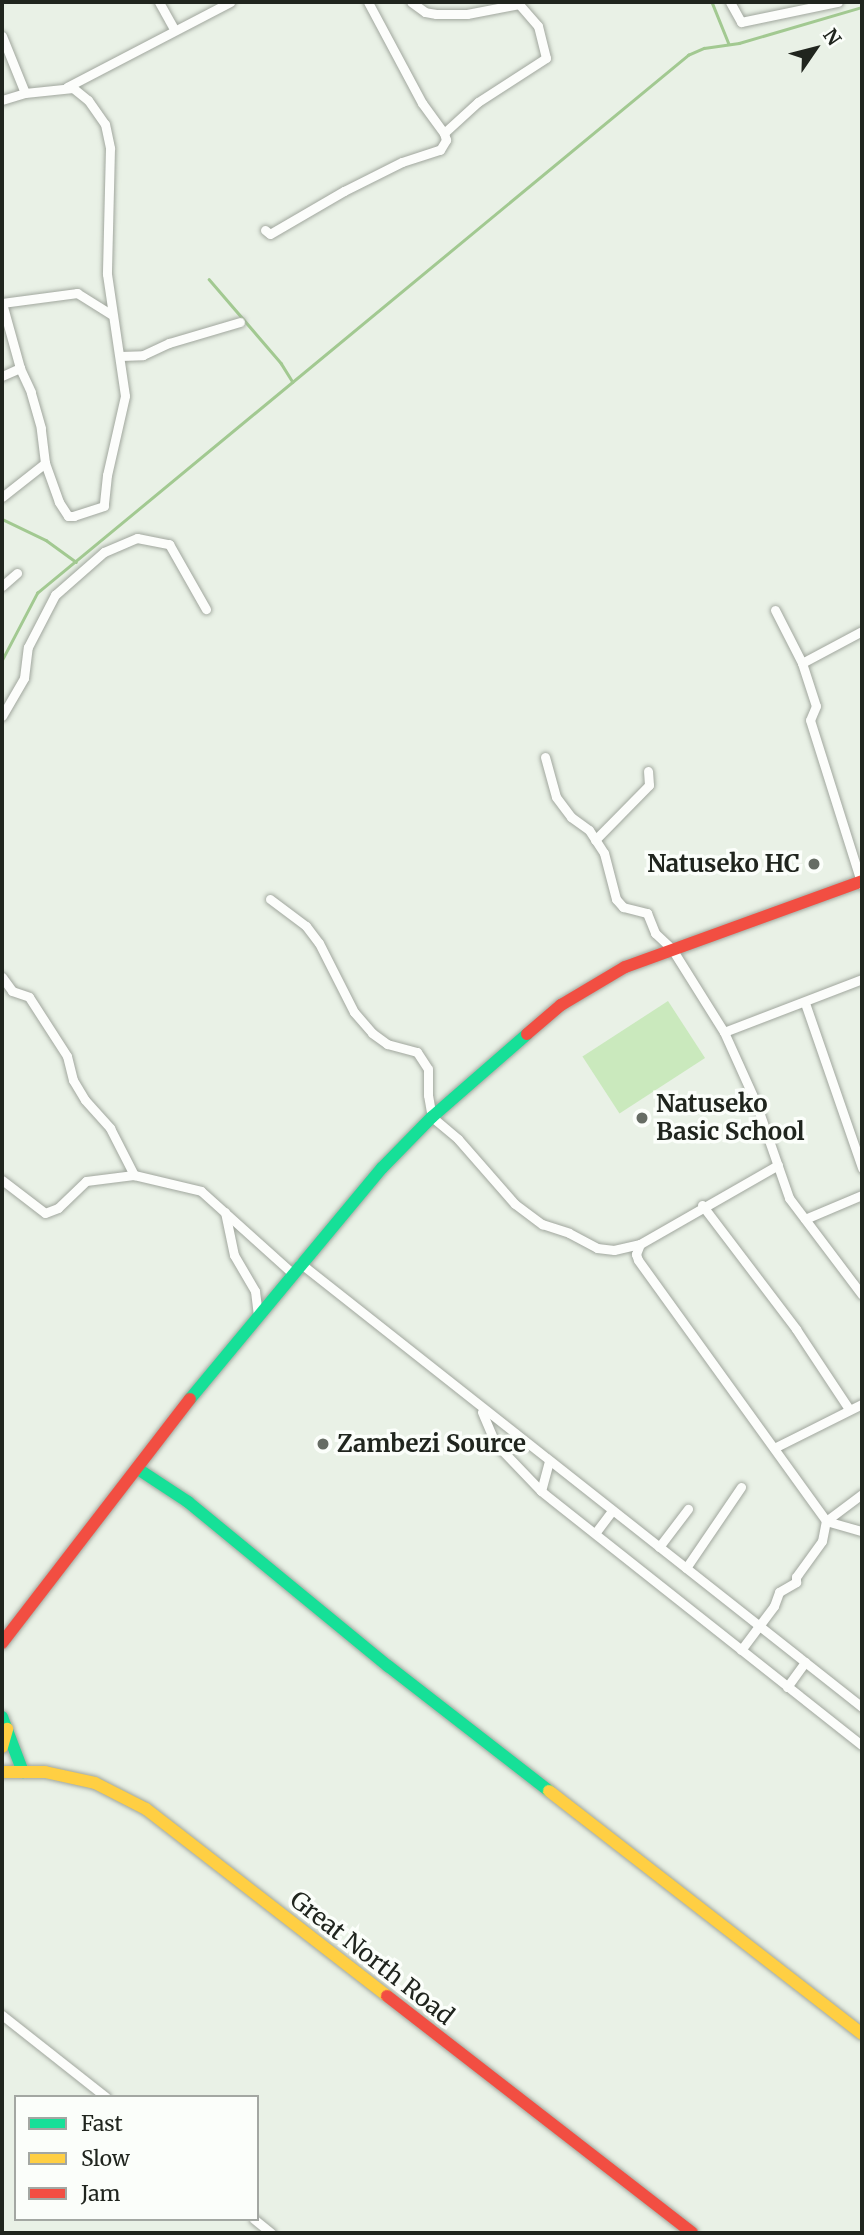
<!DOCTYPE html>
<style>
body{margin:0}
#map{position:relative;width:864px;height:2235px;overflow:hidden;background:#e9f1e6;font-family:Merriweather,serif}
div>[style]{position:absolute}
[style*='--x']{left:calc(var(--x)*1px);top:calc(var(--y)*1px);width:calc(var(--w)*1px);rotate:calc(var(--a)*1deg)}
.green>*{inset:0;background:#cae9bd;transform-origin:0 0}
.stream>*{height:2.5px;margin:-1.25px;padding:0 1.25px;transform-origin:1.25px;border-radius:1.25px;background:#a2c991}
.roads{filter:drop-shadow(0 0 2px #a1a79e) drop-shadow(0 0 2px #a1a79e)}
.street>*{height:9px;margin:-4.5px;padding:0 4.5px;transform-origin:4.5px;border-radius:4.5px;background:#fcfdfb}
.fast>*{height:12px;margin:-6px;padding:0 6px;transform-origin:6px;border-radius:6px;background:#16e098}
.slow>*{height:12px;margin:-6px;padding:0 6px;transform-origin:6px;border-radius:6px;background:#ffcf43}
.jam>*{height:12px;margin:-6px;padding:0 6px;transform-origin:6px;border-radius:6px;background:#f24e42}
.dots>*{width:19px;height:19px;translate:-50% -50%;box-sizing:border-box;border:4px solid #fbfefa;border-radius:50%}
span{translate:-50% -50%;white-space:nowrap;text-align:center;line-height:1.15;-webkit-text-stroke:7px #fbfefa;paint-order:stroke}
.poi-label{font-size:24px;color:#20251e;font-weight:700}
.right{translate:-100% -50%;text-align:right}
.left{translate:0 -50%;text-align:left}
.street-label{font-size:24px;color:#20251e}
.frame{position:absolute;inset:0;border:4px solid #20251e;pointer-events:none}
.legend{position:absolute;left:14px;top:2095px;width:245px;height:126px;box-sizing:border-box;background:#fbfefa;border:2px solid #a3a7a2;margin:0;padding:9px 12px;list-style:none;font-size:21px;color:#20251e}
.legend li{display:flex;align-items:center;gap:14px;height:35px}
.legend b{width:35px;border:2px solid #a3a7a2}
.north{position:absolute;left:780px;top:14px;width:70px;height:70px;-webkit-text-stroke:5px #fbfefa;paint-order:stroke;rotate:55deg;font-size:19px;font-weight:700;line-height:28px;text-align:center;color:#20251e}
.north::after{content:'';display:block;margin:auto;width:24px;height:32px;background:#20251e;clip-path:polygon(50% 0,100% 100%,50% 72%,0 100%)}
</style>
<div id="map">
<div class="green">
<i style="left:668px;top:1001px;width:68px;height:102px;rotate:57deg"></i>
</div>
<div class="stream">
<i style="--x:712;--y:2;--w:45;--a:68"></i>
<i style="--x:209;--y:279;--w:111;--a:49.4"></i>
<i style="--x:281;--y:363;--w:22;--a:58"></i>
<i style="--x:2;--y:519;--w:49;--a:25.5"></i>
<i style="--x:46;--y:540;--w:37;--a:36"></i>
<i style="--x:2;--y:660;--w:76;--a:-62.4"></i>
<i style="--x:37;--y:593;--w:845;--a:-39.57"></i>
<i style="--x:688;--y:55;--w:17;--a:-24"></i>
<i style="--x:704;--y:48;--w:35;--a:-8"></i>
<i style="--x:739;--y:43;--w:128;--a:-16.3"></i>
</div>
<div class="roads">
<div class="street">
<i style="--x:159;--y:2;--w:31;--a:61"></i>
<i style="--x:368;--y:2;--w:115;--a:61.9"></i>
<i style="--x:422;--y:103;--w:37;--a:54"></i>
<i style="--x:730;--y:2;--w:23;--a:61"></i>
<i style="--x:741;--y:22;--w:99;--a:-11.7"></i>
<i style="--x:2;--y:36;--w:61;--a:68"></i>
<i style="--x:25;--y:93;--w:48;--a:-5.9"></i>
<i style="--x:73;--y:88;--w:19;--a:39"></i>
<i style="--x:88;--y:100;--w:29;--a:55"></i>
<i style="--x:105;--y:124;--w:25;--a:78"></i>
<i style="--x:110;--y:148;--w:126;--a:91.4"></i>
<i style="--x:107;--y:274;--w:123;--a:81.6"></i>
<i style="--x:125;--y:396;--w:81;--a:102.8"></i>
<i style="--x:107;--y:475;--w:31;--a:96"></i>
<i style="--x:104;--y:506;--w:32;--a:162"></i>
<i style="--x:74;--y:516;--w:6;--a:180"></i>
<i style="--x:68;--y:516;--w:17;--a:-123"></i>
<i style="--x:59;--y:502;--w:41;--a:-109.7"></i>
<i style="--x:45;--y:463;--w:35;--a:-97"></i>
<i style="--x:41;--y:428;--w:37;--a:-106"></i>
<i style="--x:31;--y:392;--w:26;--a:-115"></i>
<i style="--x:20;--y:368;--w:67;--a:-105.5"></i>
<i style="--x:67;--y:87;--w:184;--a:-27.5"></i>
<i style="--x:2;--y:100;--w:24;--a:-17"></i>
<i style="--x:265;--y:230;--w:6;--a:39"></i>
<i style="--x:270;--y:234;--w:86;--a:-30.2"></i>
<i style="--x:344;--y:191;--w:65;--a:-26.6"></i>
<i style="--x:402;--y:162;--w:40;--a:-18"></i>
<i style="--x:440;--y:150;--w:12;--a:-59"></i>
<i style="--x:446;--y:140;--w:7;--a:-106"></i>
<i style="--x:444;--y:133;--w:46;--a:-42.4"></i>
<i style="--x:478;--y:102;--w:81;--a:-32.9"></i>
<i style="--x:546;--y:58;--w:33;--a:-104"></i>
<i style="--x:538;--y:26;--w:29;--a:-131"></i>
<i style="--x:519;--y:4;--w:53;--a:169.1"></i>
<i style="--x:467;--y:14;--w:31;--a:180"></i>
<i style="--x:436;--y:14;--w:11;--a:-170"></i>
<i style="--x:425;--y:12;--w:17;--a:-144"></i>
<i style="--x:2;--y:303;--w:76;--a:-7.6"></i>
<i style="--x:77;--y:293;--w:40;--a:32"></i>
<i style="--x:120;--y:356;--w:23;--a:-2"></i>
<i style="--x:143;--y:355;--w:29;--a:-25"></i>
<i style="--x:169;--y:343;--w:74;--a:-16.5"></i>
<i style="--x:2;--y:376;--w:20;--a:-24"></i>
<i style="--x:2;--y:497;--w:55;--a:-38.3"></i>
<i style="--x:2;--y:586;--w:20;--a:-41"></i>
<i style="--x:775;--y:610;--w:59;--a:63"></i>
<i style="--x:802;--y:663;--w:45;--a:72"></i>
<i style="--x:816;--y:706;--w:15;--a:113"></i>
<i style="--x:810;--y:720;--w:173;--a:72.5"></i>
<i style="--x:802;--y:663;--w:68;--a:-28.1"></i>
<i style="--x:2;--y:716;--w:44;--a:-59.9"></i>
<i style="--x:24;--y:678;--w:31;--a:-83"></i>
<i style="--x:28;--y:647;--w:59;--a:-62.6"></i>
<i style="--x:55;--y:595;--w:65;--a:-41.3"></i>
<i style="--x:104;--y:552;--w:36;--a:-23"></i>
<i style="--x:137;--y:538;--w:33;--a:11"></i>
<i style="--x:169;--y:544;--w:75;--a:60.4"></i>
<i style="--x:545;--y:757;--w:41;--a:74.6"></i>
<i style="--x:556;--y:797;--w:25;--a:53"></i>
<i style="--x:571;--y:817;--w:22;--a:36"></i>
<i style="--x:589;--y:830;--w:27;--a:57"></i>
<i style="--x:604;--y:853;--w:48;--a:75.4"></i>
<i style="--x:616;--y:899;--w:11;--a:49"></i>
<i style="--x:623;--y:907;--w:25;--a:14"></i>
<i style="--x:647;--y:913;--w:22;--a:68"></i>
<i style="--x:655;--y:933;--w:23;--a:43"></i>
<i style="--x:672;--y:949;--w:98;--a:57.9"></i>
<i style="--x:724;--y:1032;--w:78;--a:65.7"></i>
<i style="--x:756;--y:1103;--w:101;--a:70.8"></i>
<i style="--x:789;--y:1198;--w:121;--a:53"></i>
<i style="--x:595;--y:840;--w:77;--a:-45.5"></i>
<i style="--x:649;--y:785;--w:14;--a:-94"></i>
<i style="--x:270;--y:899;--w:45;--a:36.9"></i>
<i style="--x:306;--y:926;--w:21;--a:53"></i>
<i style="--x:319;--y:943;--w:77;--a:63.1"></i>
<i style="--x:354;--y:1012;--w:28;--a:49"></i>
<i style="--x:372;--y:1033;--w:19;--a:36"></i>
<i style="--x:387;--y:1044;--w:31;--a:15"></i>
<i style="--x:417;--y:1052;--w:20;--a:57"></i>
<i style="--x:428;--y:1069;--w:26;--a:90"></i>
<i style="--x:428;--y:1095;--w:22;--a:80"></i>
<i style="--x:432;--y:1117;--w:34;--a:40"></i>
<i style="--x:458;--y:1139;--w:86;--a:48.8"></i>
<i style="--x:515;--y:1204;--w:34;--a:37"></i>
<i style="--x:542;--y:1224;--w:28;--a:18"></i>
<i style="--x:569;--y:1233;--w:32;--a:28"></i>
<i style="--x:597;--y:1248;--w:17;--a:7"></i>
<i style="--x:614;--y:1250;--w:27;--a:-13"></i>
<i style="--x:640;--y:1244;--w:159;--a:-29.8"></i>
<i style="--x:2;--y:977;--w:17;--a:54"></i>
<i style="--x:12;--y:991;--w:18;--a:19"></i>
<i style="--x:29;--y:997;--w:70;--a:57.2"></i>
<i style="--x:67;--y:1056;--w:25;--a:76"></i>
<i style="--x:73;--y:1080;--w:23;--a:59"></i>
<i style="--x:85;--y:1100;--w:38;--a:48"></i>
<i style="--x:110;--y:1128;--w:53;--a:62.9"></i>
<i style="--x:805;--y:1003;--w:175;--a:70.9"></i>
<i style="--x:724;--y:1032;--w:148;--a:-21"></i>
<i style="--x:2;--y:1180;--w:54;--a:37.5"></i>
<i style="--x:45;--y:1213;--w:14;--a:-21"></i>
<i style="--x:58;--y:1208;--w:39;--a:-44"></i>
<i style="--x:86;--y:1181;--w:48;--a:-7.1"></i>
<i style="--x:134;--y:1175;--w:69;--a:13.4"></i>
<i style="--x:201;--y:1191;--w:122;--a:42"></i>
<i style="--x:702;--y:1205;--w:156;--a:52.8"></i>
<i style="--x:796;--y:1329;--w:96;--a:56.5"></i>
<i style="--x:225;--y:1212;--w:44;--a:78.2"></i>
<i style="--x:234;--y:1255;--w:42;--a:59.7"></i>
<i style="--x:255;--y:1291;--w:23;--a:83"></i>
<i style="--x:805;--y:1219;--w:62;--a:-22.8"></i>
<i style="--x:640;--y:1244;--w:11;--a:112"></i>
<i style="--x:636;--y:1254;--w:6;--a:72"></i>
<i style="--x:638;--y:1260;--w:322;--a:54.2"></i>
<i style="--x:826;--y:1521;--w:37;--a:16"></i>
<i style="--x:300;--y:1263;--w:716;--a:38.31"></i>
<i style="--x:482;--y:1412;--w:34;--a:67"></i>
<i style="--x:495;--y:1443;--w:66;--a:46.2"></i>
<i style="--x:541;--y:1491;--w:409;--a:38.4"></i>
<i style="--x:774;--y:1448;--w:98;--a:-26.6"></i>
<i style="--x:541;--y:1491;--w:30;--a:-75"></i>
<i style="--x:596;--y:1532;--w:26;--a:-53"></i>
<i style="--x:659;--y:1547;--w:48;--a:-52.7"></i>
<i style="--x:686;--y:1568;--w:98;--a:-55.8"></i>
<i style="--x:741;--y:1650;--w:55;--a:-53.1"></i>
<i style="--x:774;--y:1606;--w:15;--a:-70"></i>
<i style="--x:779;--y:1592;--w:20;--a:-30"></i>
<i style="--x:796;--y:1582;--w:5;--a:-90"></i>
<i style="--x:796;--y:1577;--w:44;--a:-54.2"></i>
<i style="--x:822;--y:1541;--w:20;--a:-79"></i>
<i style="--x:826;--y:1521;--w:45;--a:-36.9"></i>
<i style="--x:787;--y:1687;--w:31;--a:-54"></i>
<i style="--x:2;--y:2015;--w:132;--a:38.3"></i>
<i style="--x:254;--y:2219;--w:22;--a:39"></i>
</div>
<div class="fast">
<i style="--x:190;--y:1399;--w:300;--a:-50.3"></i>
<i style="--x:382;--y:1168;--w:71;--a:-45.6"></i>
<i style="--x:432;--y:1117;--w:126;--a:-41.1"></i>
<i style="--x:138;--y:1469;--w:60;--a:33.4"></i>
<i style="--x:188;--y:1502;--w:259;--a:39.4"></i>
<i style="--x:388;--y:1666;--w:204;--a:37.8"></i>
<i style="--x:2;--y:1717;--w:59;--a:69.1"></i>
</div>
<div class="slow">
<i style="--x:2;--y:1747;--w:19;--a:-74"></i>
<i style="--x:2;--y:1772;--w:43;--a:0"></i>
<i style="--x:45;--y:1772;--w:51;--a:12.4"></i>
<i style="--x:95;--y:1783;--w:57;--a:27"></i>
<i style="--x:146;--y:1809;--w:305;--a:37.8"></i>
<i style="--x:549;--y:1791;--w:396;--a:37.8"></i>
</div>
<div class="jam">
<i style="--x:527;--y:1034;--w:45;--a:-40.5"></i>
<i style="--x:561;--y:1005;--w:74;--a:-30.7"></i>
<i style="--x:625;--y:967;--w:252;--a:-19.9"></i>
<i style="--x:2;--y:1643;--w:308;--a:-52.4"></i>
<i style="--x:387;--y:1996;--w:386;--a:37.8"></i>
</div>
</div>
<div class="dots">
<i style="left:814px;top:864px;background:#666c64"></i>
<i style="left:642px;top:1118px;background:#666c64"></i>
<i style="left:323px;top:1444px;background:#666c64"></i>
</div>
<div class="poi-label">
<span class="right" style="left:800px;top:864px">Natuseko HC</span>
<span class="left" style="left:656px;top:1118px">Natuseko<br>Basic School</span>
<span class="left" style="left:337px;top:1444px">Zambezi Source</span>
</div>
<div class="street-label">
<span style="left:372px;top:1958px;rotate:38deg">Great North Road</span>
</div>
<div class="frame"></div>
<ul class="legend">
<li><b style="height:9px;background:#16e098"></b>Fast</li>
<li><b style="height:9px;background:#ffcf43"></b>Slow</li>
<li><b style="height:9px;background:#f24e42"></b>Jam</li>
</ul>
<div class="north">N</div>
</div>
